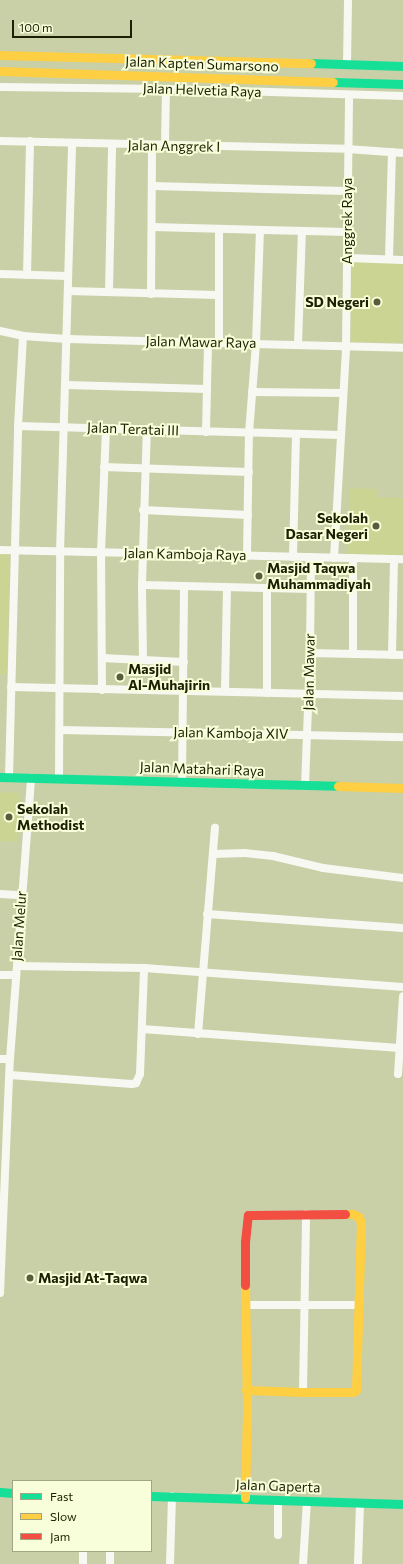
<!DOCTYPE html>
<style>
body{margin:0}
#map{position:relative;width:403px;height:1564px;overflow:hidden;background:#c9cfa6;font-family:Commissioner,sans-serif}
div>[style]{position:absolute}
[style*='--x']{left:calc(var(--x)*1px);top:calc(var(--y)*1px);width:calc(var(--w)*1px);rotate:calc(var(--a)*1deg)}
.built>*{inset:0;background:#ccd494;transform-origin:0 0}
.street>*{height:8px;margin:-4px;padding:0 4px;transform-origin:4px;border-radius:4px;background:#f7f8f2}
.fast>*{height:9px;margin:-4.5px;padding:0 4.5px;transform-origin:4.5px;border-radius:4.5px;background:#16e098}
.slow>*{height:9px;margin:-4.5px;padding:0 4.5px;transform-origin:4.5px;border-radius:4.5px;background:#ffcf43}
.jam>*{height:9px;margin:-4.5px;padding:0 4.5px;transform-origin:4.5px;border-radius:4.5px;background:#f24e42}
.dots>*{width:11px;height:11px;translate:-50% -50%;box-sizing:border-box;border:2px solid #f8fed9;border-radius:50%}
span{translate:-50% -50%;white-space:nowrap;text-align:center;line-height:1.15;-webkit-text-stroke:4px #f8fed9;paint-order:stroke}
.street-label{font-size:14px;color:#1c1f02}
.poi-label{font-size:14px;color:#1c1f02;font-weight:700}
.right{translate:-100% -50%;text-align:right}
.left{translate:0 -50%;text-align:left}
.legend{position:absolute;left:12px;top:1480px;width:140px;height:72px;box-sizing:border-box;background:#f8fed9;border:1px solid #a0a583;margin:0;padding:5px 7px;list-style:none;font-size:12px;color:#1c1f02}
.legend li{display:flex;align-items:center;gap:8px;height:20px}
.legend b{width:20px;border:1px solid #a0a583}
.scale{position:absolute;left:12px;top:20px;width:120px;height:18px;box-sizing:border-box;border:2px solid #1c1f02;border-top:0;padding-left:5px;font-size:12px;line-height:14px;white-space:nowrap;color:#1c1f02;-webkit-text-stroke:3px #f8fed9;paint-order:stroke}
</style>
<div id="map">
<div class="built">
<i style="left:352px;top:261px;width:51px;height:81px;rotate:1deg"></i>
<i style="clip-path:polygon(350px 488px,377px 489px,377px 497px,403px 498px,403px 556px,348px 554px)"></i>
<i style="clip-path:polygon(0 554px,10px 554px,7px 675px,0 674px)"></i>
<i style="clip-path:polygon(0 792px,20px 793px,17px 842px,0 841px)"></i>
</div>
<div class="street">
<i style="--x:347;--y:64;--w:64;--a:-89.1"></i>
<i style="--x:0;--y:87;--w:166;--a:0.7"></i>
<i style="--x:166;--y:89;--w:237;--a:1.7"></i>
<i style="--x:0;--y:141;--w:347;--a:1.3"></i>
<i style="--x:347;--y:149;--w:56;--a:4.1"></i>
<i style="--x:165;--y:145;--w:56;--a:-89"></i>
<i style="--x:152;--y:186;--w:195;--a:1.5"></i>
<i style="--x:152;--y:227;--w:195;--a:1.5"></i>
<i style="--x:348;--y:258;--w:55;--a:2.1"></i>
<i style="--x:389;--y:259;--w:107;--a:-88.4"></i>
<i style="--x:0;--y:274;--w:68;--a:1.7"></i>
<i style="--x:27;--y:275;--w:134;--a:-88.7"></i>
<i style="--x:68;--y:291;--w:150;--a:1.5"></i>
<i style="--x:109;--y:292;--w:148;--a:-88.8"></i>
<i style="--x:151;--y:294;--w:149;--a:-89.6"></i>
<i style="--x:0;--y:331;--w:24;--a:12"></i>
<i style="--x:23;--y:336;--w:44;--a:3.9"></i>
<i style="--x:67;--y:339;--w:336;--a:1.5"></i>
<i style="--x:219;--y:343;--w:114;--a:-90"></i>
<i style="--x:298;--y:344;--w:113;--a:-88"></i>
<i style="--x:66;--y:385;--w:141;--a:1.6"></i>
<i style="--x:252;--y:392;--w:91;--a:0.6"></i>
<i style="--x:18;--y:426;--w:322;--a:1.6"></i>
<i style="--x:206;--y:432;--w:89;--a:-88.7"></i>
<i style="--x:104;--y:467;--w:145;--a:2"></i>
<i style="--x:143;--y:510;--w:105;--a:2.7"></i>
<i style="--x:0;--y:550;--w:403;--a:1.3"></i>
<i style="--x:247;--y:556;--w:123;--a:-89.1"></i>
<i style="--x:249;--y:433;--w:89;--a:-85.5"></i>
<i style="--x:256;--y:344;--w:114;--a:-88"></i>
<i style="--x:293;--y:557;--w:123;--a:-88.6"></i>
<i style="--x:334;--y:558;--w:211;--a:-86.7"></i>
<i style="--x:346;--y:347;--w:252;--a:-89.3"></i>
<i style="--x:353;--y:558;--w:96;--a:90"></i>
<i style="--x:142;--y:585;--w:168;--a:1.4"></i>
<i style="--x:267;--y:589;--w:104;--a:90"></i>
<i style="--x:310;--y:653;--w:93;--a:1.2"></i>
<i style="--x:392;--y:655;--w:96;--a:-88.8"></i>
<i style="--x:102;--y:658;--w:82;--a:2.8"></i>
<i style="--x:143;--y:660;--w:75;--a:-90.8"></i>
<i style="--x:142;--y:585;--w:156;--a:-88.2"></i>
<i style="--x:11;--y:687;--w:392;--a:1.3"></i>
<i style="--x:102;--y:690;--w:137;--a:-90.4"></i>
<i style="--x:101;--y:553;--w:125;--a:-87.7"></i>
<i style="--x:225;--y:691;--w:103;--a:-88.9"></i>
<i style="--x:60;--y:730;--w:343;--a:1.2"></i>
<i style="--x:9;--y:777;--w:351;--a:-88.5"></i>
<i style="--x:18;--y:426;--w:90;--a:-86.8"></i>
<i style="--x:59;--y:779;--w:227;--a:-89.7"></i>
<i style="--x:60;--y:552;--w:409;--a:-88.3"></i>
<i style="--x:182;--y:782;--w:196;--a:-89.4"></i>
<i style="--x:305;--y:786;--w:133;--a:-87.8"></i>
<i style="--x:310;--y:653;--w:96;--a:-89.4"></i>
<i style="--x:214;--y:854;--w:31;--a:-2"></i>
<i style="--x:245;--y:853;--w:28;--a:6"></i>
<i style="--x:273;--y:856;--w:51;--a:13.5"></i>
<i style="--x:323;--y:868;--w:81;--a:7.1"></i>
<i style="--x:0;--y:894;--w:22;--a:3"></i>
<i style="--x:207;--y:914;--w:196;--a:4.1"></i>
<i style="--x:17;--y:966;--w:127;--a:0.9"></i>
<i style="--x:144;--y:968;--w:260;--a:4.2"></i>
<i style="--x:0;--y:975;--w:16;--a:0"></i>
<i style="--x:142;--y:1029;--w:258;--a:4.2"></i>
<i style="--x:198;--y:1034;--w:207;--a:-85.3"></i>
<i style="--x:0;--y:1059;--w:10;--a:0"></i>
<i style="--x:398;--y:1074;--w:78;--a:-86.3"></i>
<i style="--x:10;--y:1075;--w:122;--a:4.2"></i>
<i style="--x:132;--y:1084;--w:4;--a:-14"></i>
<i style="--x:136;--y:1083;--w:10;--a:-66"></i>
<i style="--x:140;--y:1074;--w:106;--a:-87.8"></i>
<i style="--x:0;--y:1293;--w:234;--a:-87.6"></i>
<i style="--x:10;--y:1059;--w:282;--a:-85.7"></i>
<i style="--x:246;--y:1305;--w:113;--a:0"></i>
<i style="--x:303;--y:1392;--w:178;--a:-89"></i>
<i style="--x:278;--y:1500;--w:35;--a:90"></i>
<i style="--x:83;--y:1551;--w:13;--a:90"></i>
<i style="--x:110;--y:1564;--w:13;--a:-90"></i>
<i style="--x:170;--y:1564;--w:68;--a:-88.3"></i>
<i style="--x:303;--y:1564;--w:63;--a:-86.4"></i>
<i style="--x:358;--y:1564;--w:61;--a:-88.1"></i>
</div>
<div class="fast">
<i style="--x:311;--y:63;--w:92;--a:1.9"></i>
<i style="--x:333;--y:82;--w:70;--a:1.6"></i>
<i style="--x:0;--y:777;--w:338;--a:1.5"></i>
<i style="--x:0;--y:1492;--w:13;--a:4"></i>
<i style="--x:151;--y:1496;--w:252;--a:1.8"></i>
</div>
<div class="slow">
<i style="--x:0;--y:55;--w:311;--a:1.5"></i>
<i style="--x:0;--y:71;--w:333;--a:1.9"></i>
<i style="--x:338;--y:786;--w:65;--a:1.8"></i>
<i style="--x:246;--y:1390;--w:57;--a:2"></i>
<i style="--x:303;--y:1392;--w:50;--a:0"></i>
<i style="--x:353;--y:1392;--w:4;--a:-34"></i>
<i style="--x:356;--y:1390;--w:167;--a:-88.3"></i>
<i style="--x:361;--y:1223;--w:6;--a:-108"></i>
<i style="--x:359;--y:1217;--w:7;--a:-153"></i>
<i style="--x:353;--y:1214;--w:8;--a:180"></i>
<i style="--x:245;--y:1498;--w:90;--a:-88.7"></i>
<i style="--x:247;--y:1408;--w:123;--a:-90.9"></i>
</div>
<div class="jam">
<i style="--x:245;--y:1285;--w:43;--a:-90"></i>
<i style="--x:245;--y:1242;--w:27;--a:-84"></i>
<i style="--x:248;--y:1215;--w:97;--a:-0.6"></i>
</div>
<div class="dots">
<i style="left:377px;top:302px;background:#595d3b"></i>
<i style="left:376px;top:526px;background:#595d3b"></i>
<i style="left:259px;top:576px;background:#595d3b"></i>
<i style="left:120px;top:677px;background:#595d3b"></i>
<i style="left:9px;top:817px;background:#595d3b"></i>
<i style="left:30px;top:1278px;background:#595d3b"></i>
</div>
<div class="street-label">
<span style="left:202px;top:64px;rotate:2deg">Jalan Kapten Sumarsono</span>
<span style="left:202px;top:90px;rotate:2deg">Jalan Helvetia Raya</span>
<span style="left:174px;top:146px;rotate:1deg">Jalan Anggrek I</span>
<span style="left:347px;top:221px;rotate:-90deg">Anggrek Raya</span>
<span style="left:201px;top:342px;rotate:1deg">Jalan Mawar Raya</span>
<span style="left:133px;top:429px;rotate:2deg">Jalan Teratai III</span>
<span style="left:185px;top:554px;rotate:1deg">Jalan Kamboja Raya</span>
<span style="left:309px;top:672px;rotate:-89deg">Jalan Mawar</span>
<span style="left:231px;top:733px;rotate:1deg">Jalan Kamboja XIV</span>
<span style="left:202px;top:769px;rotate:2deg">Jalan Matahari Raya</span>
<span style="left:19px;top:926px;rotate:-86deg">Jalan Melur</span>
<span style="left:278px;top:1486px;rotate:2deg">Jalan Gaperta</span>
</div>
<div class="poi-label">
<span class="right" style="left:369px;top:302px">SD Negeri</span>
<span class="right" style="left:368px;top:526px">Sekolah<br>Dasar Negeri</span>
<span class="left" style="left:267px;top:576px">Masjid Taqwa<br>Muhammadiyah</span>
<span class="left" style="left:128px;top:677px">Masjid<br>Al-Muhajirin</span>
<span class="left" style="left:17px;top:817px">Sekolah<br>Methodist</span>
<span class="left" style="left:38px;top:1278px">Masjid At-Taqwa</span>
</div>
<ul class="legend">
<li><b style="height:5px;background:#16e098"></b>Fast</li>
<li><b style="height:5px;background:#ffcf43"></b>Slow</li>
<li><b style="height:5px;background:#f24e42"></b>Jam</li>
</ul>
<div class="scale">100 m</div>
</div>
